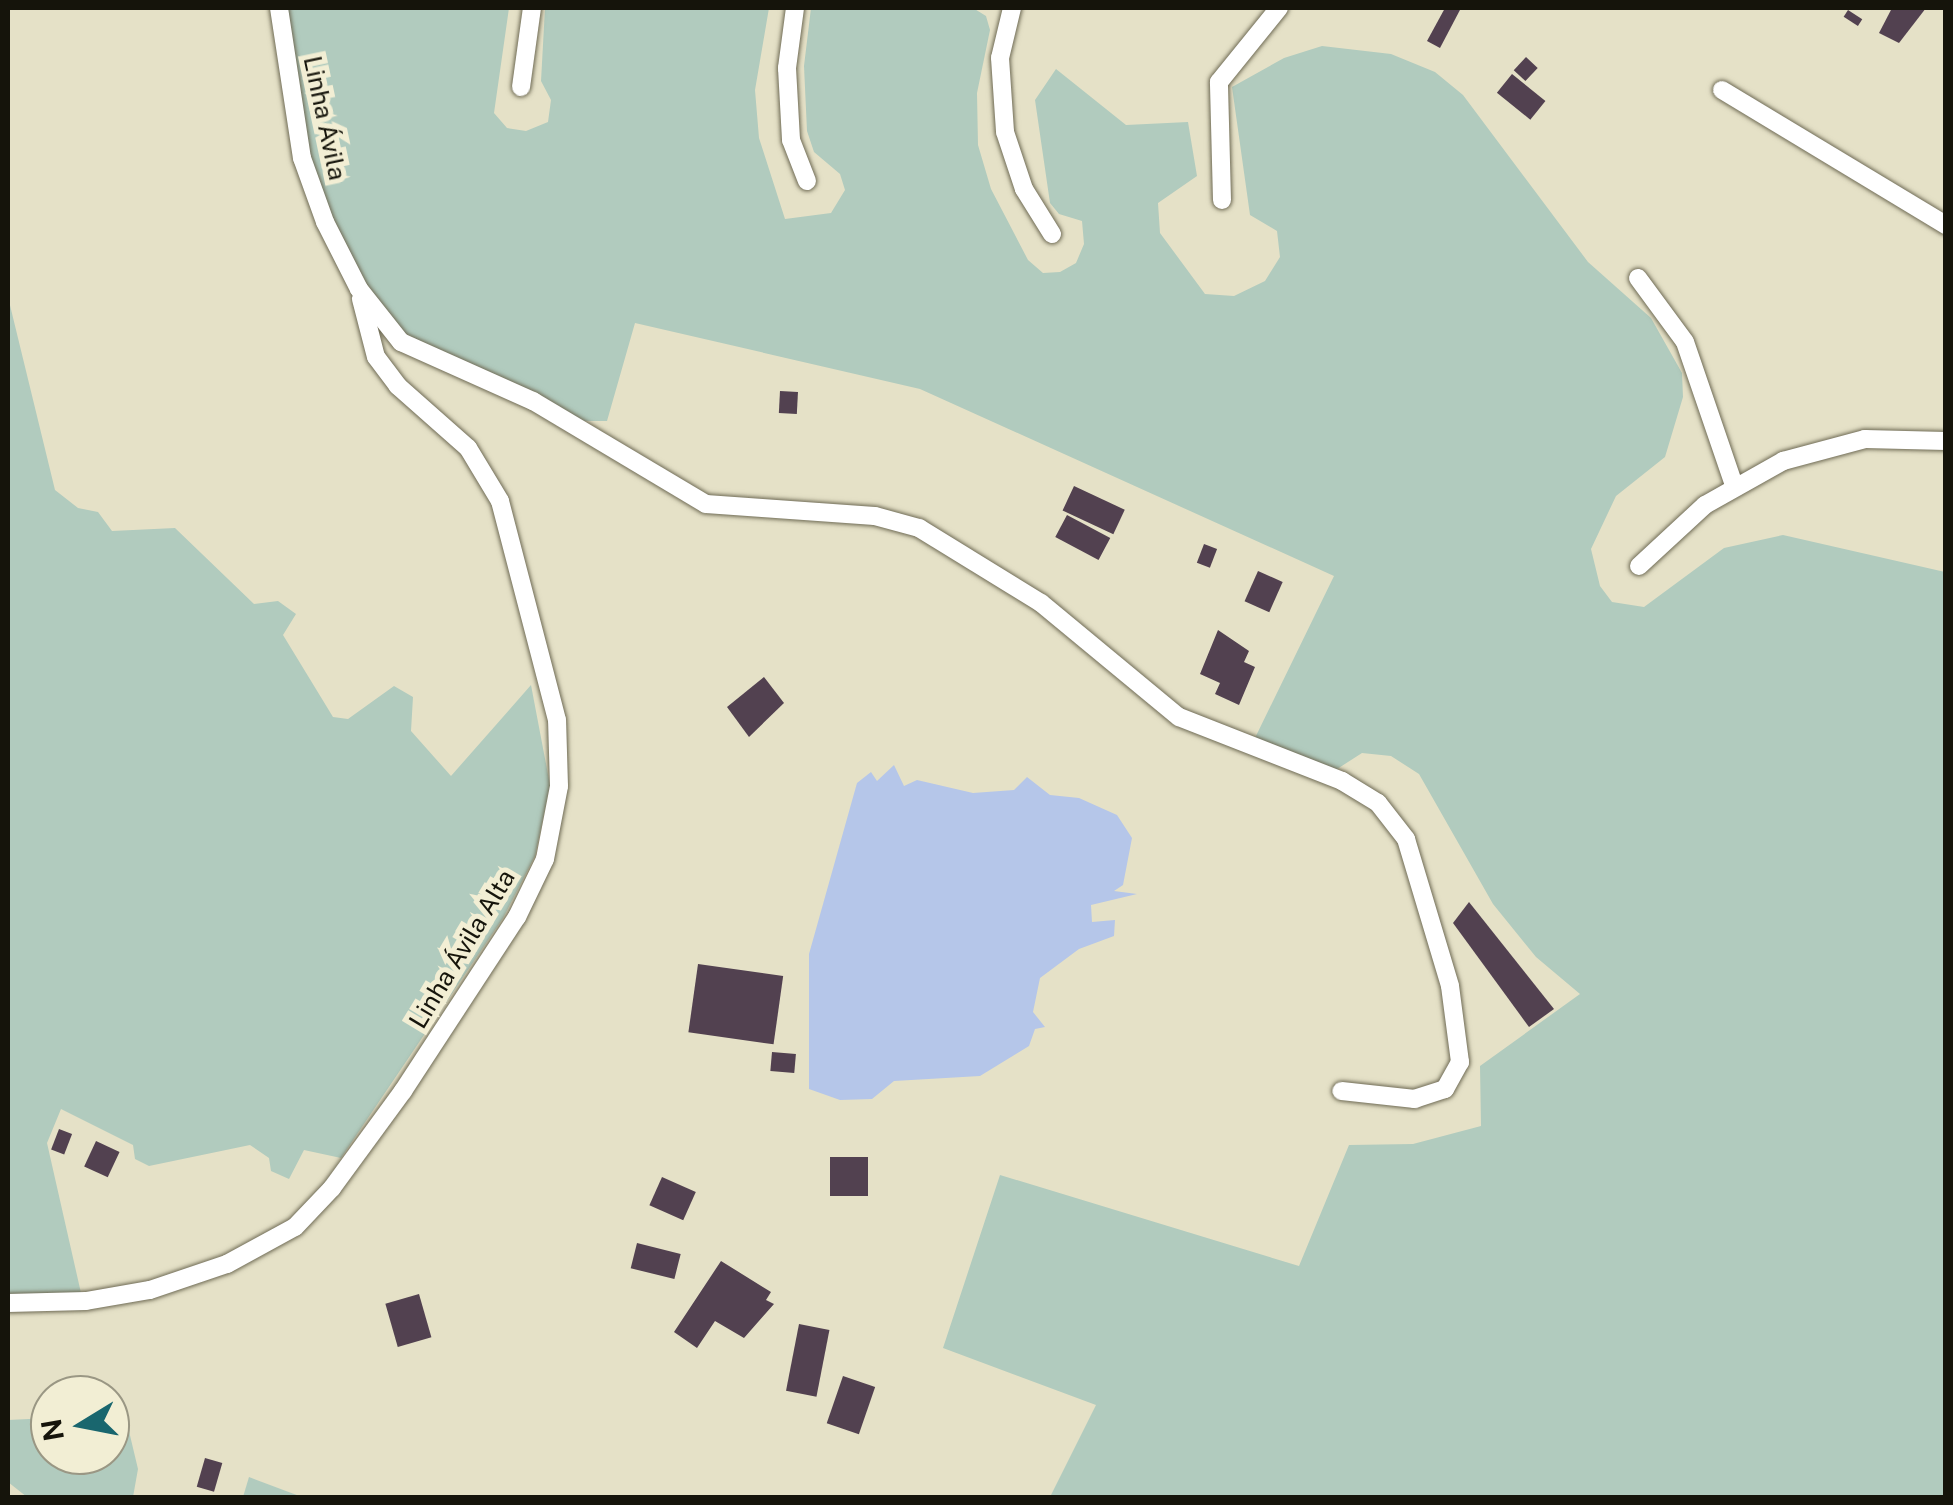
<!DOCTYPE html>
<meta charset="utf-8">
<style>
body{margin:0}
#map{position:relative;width:1953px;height:1505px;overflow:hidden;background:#e5e1c7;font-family:"Public Sans",sans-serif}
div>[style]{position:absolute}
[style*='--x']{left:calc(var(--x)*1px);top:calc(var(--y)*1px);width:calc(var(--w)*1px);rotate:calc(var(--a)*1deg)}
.green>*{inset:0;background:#b1cbbe}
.water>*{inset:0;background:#b5c6e9}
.building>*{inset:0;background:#524150;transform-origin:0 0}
.roads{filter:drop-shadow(0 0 2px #6f6b55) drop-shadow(0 0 2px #6f6b55)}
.street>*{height:18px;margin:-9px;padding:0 9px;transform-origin:9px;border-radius:9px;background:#fff}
span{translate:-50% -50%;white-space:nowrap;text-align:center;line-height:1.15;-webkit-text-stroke:10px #f2eed4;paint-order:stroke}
.street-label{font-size:25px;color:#15140b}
.frame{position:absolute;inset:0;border:10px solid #15140b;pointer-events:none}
.north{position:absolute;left:30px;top:1375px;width:100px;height:100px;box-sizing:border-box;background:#f2eed4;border:2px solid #9a9784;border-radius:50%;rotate:260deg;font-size:28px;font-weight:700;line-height:40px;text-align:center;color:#15140b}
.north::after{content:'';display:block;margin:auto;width:35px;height:45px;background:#19666e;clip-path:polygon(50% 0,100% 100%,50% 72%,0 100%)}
</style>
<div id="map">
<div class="green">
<i style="clip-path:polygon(287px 8px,509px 8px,494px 113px,507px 128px,526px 131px,548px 122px,551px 100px,541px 81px,545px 8px,769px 8px,755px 90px,759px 138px,785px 219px,831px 213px,845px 190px,840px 174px,814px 152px,807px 131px,804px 66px,811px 8px,973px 8px,986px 16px,990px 30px,977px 93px,978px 145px,991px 189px,1028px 260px,1043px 273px,1060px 272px,1076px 263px,1084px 244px,1082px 221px,1059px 214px,1050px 203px,1035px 100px,1056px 69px,1126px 125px,1188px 122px,1197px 176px,1158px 203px,1160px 233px,1205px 294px,1234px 296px,1265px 281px,1280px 257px,1277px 231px,1250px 215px,1232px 87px,1284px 58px,1322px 46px,1391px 54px,1435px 72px,1463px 95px,1588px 262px,1651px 318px,1682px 373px,1683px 397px,1665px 457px,1616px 496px,1591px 549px,1600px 586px,1612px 602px,1644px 607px,1724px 548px,1783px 535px,1945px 572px,1945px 1497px,1050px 1497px,1096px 1405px,943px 1348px,1000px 1175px,1299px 1266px,1349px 1145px,1413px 1144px,1481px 1126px,1480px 1066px,1580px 994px,1536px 957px,1493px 904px,1419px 774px,1391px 756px,1362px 753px,1334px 771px,1254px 740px,1334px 576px,920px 389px,635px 323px,607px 421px,574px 421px,406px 334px,362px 280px,330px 217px,310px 154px)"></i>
<i style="clip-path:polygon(8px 297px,55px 490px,78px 508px,98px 512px,112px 531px,175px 528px,254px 604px,278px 601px,296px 614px,283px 635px,333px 717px,348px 719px,394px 686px,413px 697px,411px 731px,451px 776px,531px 685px,550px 785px,535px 856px,503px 918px,341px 1158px,304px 1150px,289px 1179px,271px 1171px,269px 1158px,250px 1145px,149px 1166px,135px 1159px,133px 1145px,61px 1109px,47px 1143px,81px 1293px,8px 1296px)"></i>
<i style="clip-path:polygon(50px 1418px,50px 1455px,110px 1455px,110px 1421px,128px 1427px,138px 1469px,133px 1497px,27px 1497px,8px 1482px,8px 1420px)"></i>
<i style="clip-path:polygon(249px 1477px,302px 1497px,243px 1497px)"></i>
</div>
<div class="water">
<i style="clip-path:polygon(894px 765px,904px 786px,917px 780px,973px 793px,1014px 790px,1027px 777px,1050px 795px,1079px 798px,1117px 815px,1132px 838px,1123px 885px,1114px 891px,1137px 894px,1091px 905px,1092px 922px,1115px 920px,1114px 936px,1079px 949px,1040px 978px,1033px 1012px,1045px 1027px,1035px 1029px,1029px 1046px,980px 1076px,894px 1081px,872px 1099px,840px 1100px,809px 1089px,809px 954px,857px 783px,871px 772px,877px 781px)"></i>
</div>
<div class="building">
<i style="clip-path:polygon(1445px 8px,1461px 8px,1440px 48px,1427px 41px)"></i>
<i style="clip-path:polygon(1892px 8px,1926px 8px,1899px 43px,1879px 33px)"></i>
<i style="left:1848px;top:10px;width:17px;height:8px;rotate:33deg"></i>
<i style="left:1526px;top:57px;width:16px;height:18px;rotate:43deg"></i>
<i style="left:1512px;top:74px;width:43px;height:24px;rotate:39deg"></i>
<i style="left:780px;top:391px;width:18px;height:22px;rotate:3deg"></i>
<i style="left:1074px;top:486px;width:56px;height:27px;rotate:25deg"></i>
<i style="left:1067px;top:515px;width:49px;height:25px;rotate:28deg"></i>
<i style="left:1204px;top:544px;width:14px;height:20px;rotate:21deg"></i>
<i style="left:1258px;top:571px;width:27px;height:33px;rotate:24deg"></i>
<i style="clip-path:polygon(1218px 630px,1249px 651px,1244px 662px,1255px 667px,1239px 705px,1215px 694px,1220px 683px,1200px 674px)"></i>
<i style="clip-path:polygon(764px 677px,784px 703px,749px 737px,727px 707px)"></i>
<i style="clip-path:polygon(1469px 902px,1554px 1009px,1529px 1027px,1453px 923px)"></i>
<i style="left:698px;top:964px;width:86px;height:69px;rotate:8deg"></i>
<i style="left:772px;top:1052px;width:24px;height:19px;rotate:5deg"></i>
<i style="left:59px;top:1129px;width:14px;height:22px;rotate:21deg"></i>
<i style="left:96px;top:1141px;width:26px;height:28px;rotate:25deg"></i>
<i style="left:830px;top:1157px;width:38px;height:39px"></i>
<i style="left:662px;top:1177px;width:37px;height:31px;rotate:24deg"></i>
<i style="left:637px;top:1243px;width:45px;height:26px;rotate:14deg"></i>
<i style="clip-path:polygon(721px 1261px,771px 1292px,766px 1300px,774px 1304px,744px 1338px,715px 1321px,697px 1348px,674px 1332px)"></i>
<i style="left:419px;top:1294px;width:45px;height:35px;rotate:74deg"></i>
<i style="left:799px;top:1324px;width:31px;height:68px;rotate:11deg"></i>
<i style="left:843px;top:1376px;width:34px;height:50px;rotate:19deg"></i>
<i style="left:205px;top:1458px;width:18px;height:30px;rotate:16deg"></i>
</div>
<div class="roads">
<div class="street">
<i style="--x:279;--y:8;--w:152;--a:81.3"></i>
<i style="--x:302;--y:158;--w:68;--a:70.2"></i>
<i style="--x:325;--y:222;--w:75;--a:63.1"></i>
<i style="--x:359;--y:289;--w:68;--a:51.6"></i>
<i style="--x:401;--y:342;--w:145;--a:24.1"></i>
<i style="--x:533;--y:401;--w:201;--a:30.8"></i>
<i style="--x:706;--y:504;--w:169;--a:4.1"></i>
<i style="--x:875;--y:516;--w:46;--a:15.3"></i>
<i style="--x:919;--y:528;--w:143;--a:31.6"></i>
<i style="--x:1041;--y:603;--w:179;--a:39.6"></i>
<i style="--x:1179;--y:717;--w:175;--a:21.4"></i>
<i style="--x:1342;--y:781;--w:42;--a:31.4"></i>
<i style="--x:1378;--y:803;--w:46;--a:52.1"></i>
<i style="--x:1406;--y:839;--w:153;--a:73.3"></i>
<i style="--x:1450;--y:986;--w:77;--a:82.5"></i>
<i style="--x:1460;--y:1062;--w:31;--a:119"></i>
<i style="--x:1445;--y:1089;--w:32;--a:162"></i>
<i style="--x:1415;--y:1099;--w:74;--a:-173.8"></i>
<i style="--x:795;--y:8;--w:61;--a:97.6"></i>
<i style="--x:787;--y:68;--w:72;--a:86.8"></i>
<i style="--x:791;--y:140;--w:44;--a:68.7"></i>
<i style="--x:1012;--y:8;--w:51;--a:103.5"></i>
<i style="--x:1000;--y:58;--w:74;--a:86.1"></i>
<i style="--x:1005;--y:132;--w:60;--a:71.6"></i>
<i style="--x:1024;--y:189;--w:53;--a:58.1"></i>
<i style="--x:521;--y:87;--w:80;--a:-82.1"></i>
<i style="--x:1722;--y:90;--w:262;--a:31.1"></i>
<i style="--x:1222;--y:200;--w:118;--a:-91.5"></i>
<i style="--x:1219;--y:82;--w:95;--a:-51"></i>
<i style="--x:1638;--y:278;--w:79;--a:53.7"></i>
<i style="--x:1685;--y:342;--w:151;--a:71.1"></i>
<i style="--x:1639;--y:566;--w:90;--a:-42.7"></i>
<i style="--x:1705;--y:505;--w:90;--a:-29.4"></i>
<i style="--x:1783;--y:461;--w:85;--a:-15"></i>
<i style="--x:1865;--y:439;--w:81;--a:1.4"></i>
<i style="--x:8;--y:1303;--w:78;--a:-1.5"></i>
<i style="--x:86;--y:1301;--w:65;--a:-9.8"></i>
<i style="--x:150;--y:1290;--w:81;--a:-18.7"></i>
<i style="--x:227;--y:1264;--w:77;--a:-28.6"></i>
<i style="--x:295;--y:1227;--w:54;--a:-46.5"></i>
<i style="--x:332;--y:1188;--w:120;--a:-53.8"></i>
<i style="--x:403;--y:1091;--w:208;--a:-56.8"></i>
<i style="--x:517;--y:917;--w:64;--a:-64.2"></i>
<i style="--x:545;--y:859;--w:74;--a:-79.1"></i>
<i style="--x:559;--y:786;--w:66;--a:-91.7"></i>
<i style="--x:557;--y:720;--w:226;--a:-104.6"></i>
<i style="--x:500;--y:501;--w:62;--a:-121.1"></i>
<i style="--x:468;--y:448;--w:94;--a:-138.5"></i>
<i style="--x:398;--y:386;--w:36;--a:-127"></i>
<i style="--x:376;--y:357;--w:60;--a:-104.5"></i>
</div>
</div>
<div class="street-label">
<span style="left:325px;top:118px;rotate:78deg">Linha Ávila</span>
<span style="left:462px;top:949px;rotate:-59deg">Linha Ávila Alta</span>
</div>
<div class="frame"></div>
<div class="north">N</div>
</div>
